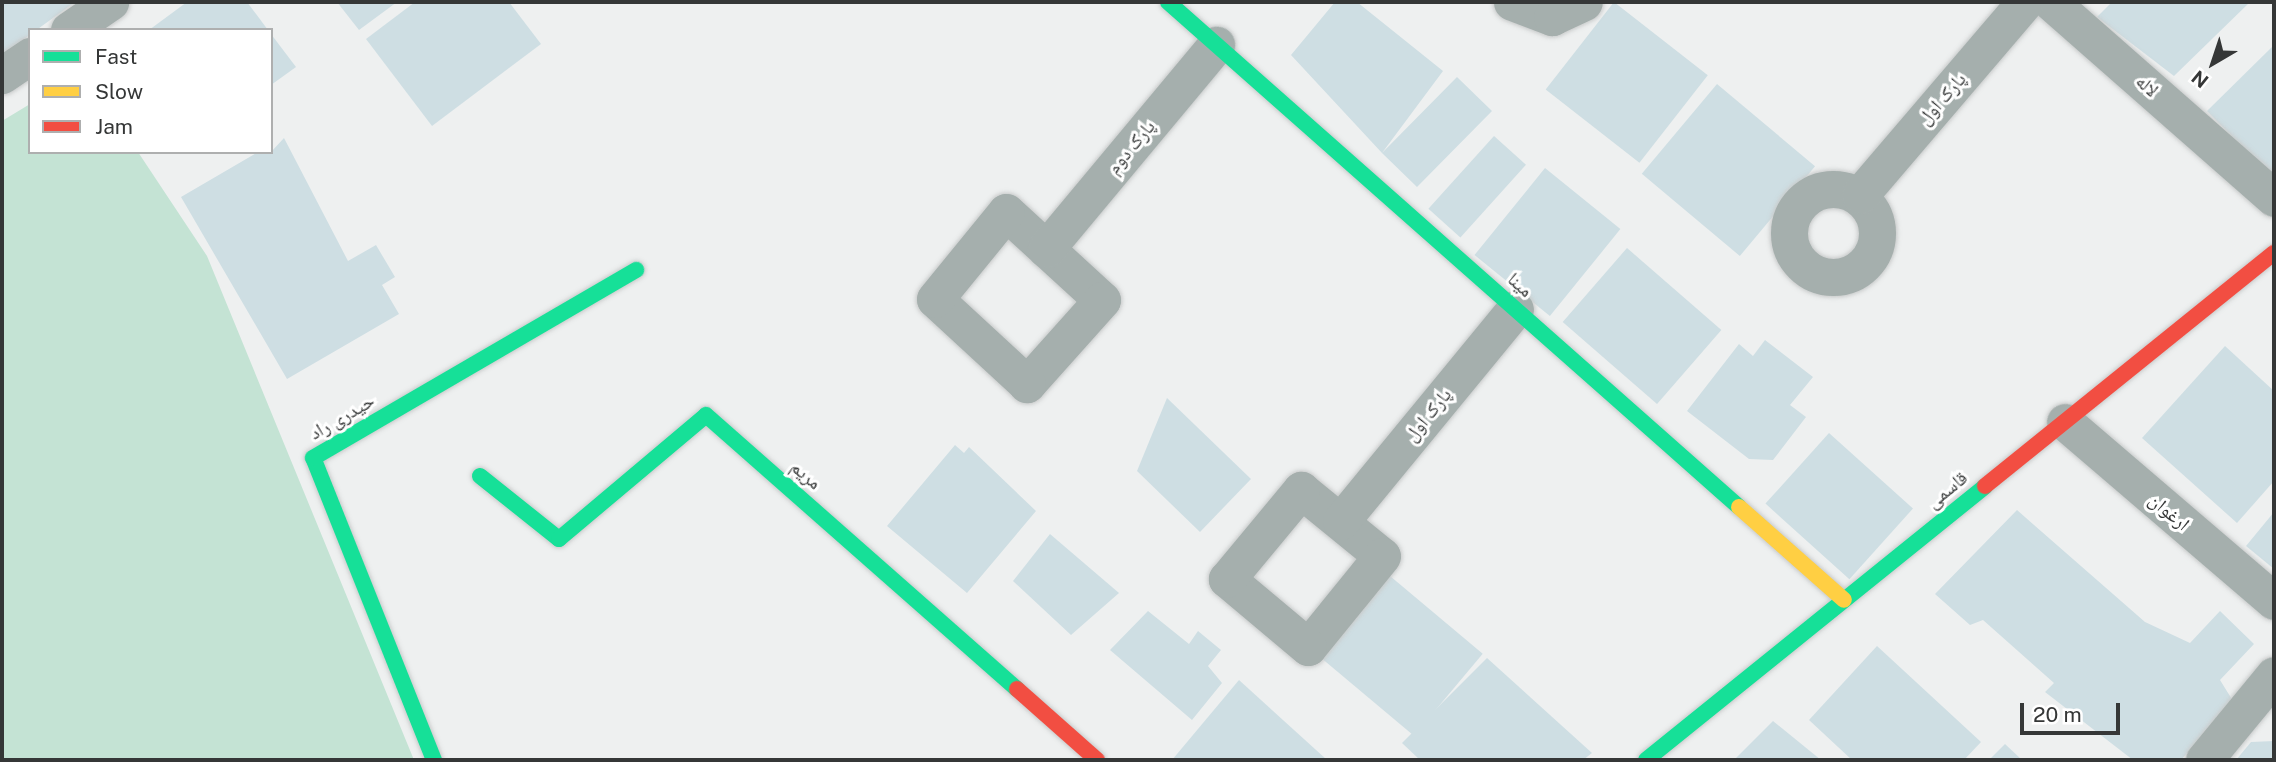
<!DOCTYPE html>
<meta charset="utf-8">
<style>
body{margin:0}
#map{position:relative;width:2276px;height:762px;overflow:hidden;background:#eef0f0;font-family:"Public Sans","Noto Naskh Arabic",sans-serif}
div>[style]{position:absolute}
[style*='--x']{left:calc(var(--x)*1px);top:calc(var(--y)*1px);width:calc(var(--w)*1px);rotate:calc(var(--a)*1deg)}
.green>*{inset:0;background:#c4e3d4}
.building>*{inset:0;background:#cedee3;transform-origin:0 0}
.roads{filter:drop-shadow(0 0 2px #c9cbcb) drop-shadow(0 0 2px #c9cbcb)}
.street>*{height:37px;margin:-18.5px;padding:0 18.5px;transform-origin:18.5px;border-radius:18.5px;background:#a5afad}
.street>.ring{margin:-18.5px;padding:0;box-sizing:content-box;background:none;border:37px solid #a5afad;border-radius:50%}
.fast>*{height:16px;margin:-8px;padding:0 8px;transform-origin:8px;border-radius:8px;background:#16e098}
.slow>*{height:16px;margin:-8px;padding:0 8px;transform-origin:8px;border-radius:8px;background:#ffcf43}
.jam>*{height:16px;margin:-8px;padding:0 8px;transform-origin:8px;border-radius:8px;background:#f24e42}
span{translate:-50% -50%;white-space:nowrap;text-align:center;line-height:1.15;-webkit-text-stroke:6px #fff;paint-order:stroke}
.street-label{font-size:19px;color:#353737}
.frame{position:absolute;inset:0;border:4px solid #353737;pointer-events:none}
.legend{position:absolute;left:28px;top:28px;width:245px;height:126px;box-sizing:border-box;background:#fff;border:2px solid #aeafaf;margin:0;padding:9px 12px;list-style:none;font-size:21px;color:#353737}
.legend li{display:flex;align-items:center;gap:14px;height:35px}
.legend b{width:35px;border:2px solid #aeafaf}
.north{position:absolute;left:2178px;top:28px;width:70px;height:70px;-webkit-text-stroke:5px #fff;paint-order:stroke;rotate:219deg;font-size:19px;font-weight:700;line-height:28px;text-align:center;color:#353737}
.north::after{content:'';display:block;margin:auto;width:24px;height:32px;background:#353737;clip-path:polygon(50% 0,100% 100%,50% 72%,0 100%)}
.scale{position:absolute;left:2020px;top:703px;width:100px;height:32px;box-sizing:border-box;border:4px solid #353737;border-top:0;padding-left:9px;font-size:21px;line-height:24px;white-space:nowrap;color:#353737;-webkit-text-stroke:5px #fff;paint-order:stroke}
</style>
<div id="map">
<div class="green">
<i style="clip-path:polygon(30px 104px,30px 152px,138px 152px,207px 256px,414px 760px,2px 760px,2px 121px)"></i>
</div>
<div class="building">
<i style="clip-path:polygon(2px 2px,75px 2px,2px 55px)"></i>
<i style="clip-path:polygon(187px 2px,247px 2px,268px 30px,149px 30px)"></i>
<i style="clip-path:polygon(337px 2px,397px 2px,359px 30px)"></i>
<i style="clip-path:polygon(415px 2px,509px 2px,541px 44px,432px 126px,366px 39px)"></i>
<i style="clip-path:polygon(1335px 2px,1357px 2px,1443px 71px,1382px 153px,1457px 77px,1492px 111px,1417px 187px,1382px 153px,1291px 55px)"></i>
<i style="left:1614px;top:2px;width:119px;height:111px;rotate:38deg"></i>
<i style="clip-path:polygon(2112px 2px,2250px 2px,2174px 76px,2097px 17px)"></i>
<i style="clip-path:polygon(271px 34px,296px 67px,271px 85px)"></i>
<i style="clip-path:polygon(2274px 45px,2274px 179px,2207px 111px)"></i>
<i style="left:1717px;top:84px;width:128px;height:117px;rotate:40deg"></i>
<i style="left:1494px;top:136px;width:43px;height:98px;rotate:42deg"></i>
<i style="clip-path:polygon(284px 138px,348px 261px,376px 245px,395px 277px,382px 285px,399px 314px,287px 379px,181px 197px,258px 152px,271px 152px)"></i>
<i style="left:1545px;top:168px;width:97px;height:112px;rotate:39deg"></i>
<i style="left:1627px;top:248px;width:125px;height:98px;rotate:41deg"></i>
<i style="clip-path:polygon(1765px 340px,1813px 377px,1790px 405px,1806px 417px,1773px 460px,1749px 459px,1687px 411px,1739px 344px,1753px 356px)"></i>
<i style="clip-path:polygon(2225px 346px,2274px 391px,2274px 481px,2237px 523px,2142px 438px)"></i>
<i style="clip-path:polygon(1167px 398px,1251px 479px,1200px 532px,1137px 471px)"></i>
<i style="left:1829px;top:433px;width:113px;height:95px;rotate:42deg"></i>
<i style="clip-path:polygon(955px 445px,964px 453px,969px 447px,1036px 511px,967px 593px,887px 526px)"></i>
<i style="clip-path:polygon(2017px 510px,2145px 622px,2190px 643px,2220px 611px,2254px 644px,2220px 680px,2233px 701px,2181px 760px,2133px 760px,2045px 692px,2054px 683px,1983px 620px,1970px 625px,1935px 594px)"></i>
<i style="clip-path:polygon(2274px 512px,2274px 569px,2246px 546px)"></i>
<i style="clip-path:polygon(1050px 534px,1119px 593px,1071px 635px,1013px 581px)"></i>
<i style="left:1390px;top:576px;width:121px;height:107px;rotate:40deg"></i>
<i style="clip-path:polygon(1148px 611px,1189px 644px,1198px 631px,1221px 650px,1208px 666px,1222px 683px,1192px 720px,1110px 650px)"></i>
<i style="clip-path:polygon(1877px 646px,1981px 742px,1964px 760px,1852px 760px,1809px 720px)"></i>
<i style="clip-path:polygon(1487px 658px,1592px 753px,1583px 760px,1420px 760px,1402px 743px)"></i>
<i style="clip-path:polygon(1239px 680px,1326px 759px,1324px 760px,1172px 760px)"></i>
<i style="clip-path:polygon(1773px 721px,1821px 760px,1734px 760px)"></i>
<i style="clip-path:polygon(2274px 741px,2274px 760px,2236px 760px,2251px 742px)"></i>
<i style="clip-path:polygon(2005px 744px,2022px 760px,1989px 760px)"></i>
</div>
<div class="roads">
<div class="street">
<i style="--x:1512;--y:2;--w:43;--a:20.6"></i>
<i style="--x:1552;--y:17;--w:35;--a:-25"></i>
<i style="--x:2051;--y:2;--w:297;--a:41.3"></i>
<i style="--x:69;--y:30;--w:50;--a:-34.3"></i>
<i style="--x:2;--y:75;--w:34;--a:-34"></i>
<i class="ring" style="left:1789px;top:189px;width:51px;height:51px"></i>
<i style="--x:1860;--y:195;--w:254;--a:-49.5"></i>
<i style="--x:1006;--y:212;--w:130;--a:42.5"></i>
<i style="--x:1102;--y:300;--w:113;--a:131.8"></i>
<i style="--x:1027;--y:384;--w:125;--a:-137.3"></i>
<i style="--x:935;--y:299;--w:112;--a:-50.8"></i>
<i style="--x:1046;--y:249;--w:266;--a:-50.2"></i>
<i style="--x:2065;--y:422;--w:275;--a:40.6"></i>
<i style="--x:1301;--y:490;--w:104;--a:39.2"></i>
<i style="--x:1382;--y:556;--w:117;--a:129.1"></i>
<i style="--x:1308;--y:647;--w:106;--a:-140"></i>
<i style="--x:1227;--y:579;--w:116;--a:-50.3"></i>
<i style="--x:1341;--y:521;--w:274;--a:-50.6"></i>
<i style="--x:2204;--y:760;--w:110;--a:-50.5"></i>
</div>
<div class="fast">
<i style="--x:1168;--y:2;--w:762;--a:41.49"></i>
<i style="--x:480;--y:476;--w:101;--a:38.6"></i>
<i style="--x:559;--y:539;--w:192;--a:-40.1"></i>
<i style="--x:706;--y:415;--w:414;--a:41.4"></i>
<i style="--x:434;--y:760;--w:325;--a:-111.8"></i>
<i style="--x:313;--y:458;--w:374;--a:-30.2"></i>
<i style="--x:1646;--y:760;--w:436;--a:-38.9"></i>
</div>
<div class="slow">
<i style="--x:1739;--y:507;--w:140;--a:41.5"></i>
</div>
<div class="jam">
<i style="--x:1985;--y:486;--w:371;--a:-38.9"></i>
<i style="--x:1017;--y:689;--w:107;--a:41.6"></i>
</div>
</div>
<div class="street-label">
<span style="left:2147px;top:86px;rotate:41deg">لاله</span>
<span style="left:1942px;top:99px;rotate:-49deg">پارک اول</span>
<span style="left:1131px;top:147px;rotate:-50deg">پارک دوم</span>
<span style="left:1520px;top:285px;rotate:42deg">مینا</span>
<span style="left:1428px;top:415px;rotate:-51deg">پارک اول</span>
<span style="left:342px;top:417px;rotate:-30deg">حیدری راد</span>
<span style="left:806px;top:475px;rotate:41deg">مریم</span>
<span style="left:1947px;top:490px;rotate:-39deg">قاسمی</span>
<span style="left:2169px;top:512px;rotate:40deg">ارغوان</span>
</div>
<div class="frame"></div>
<ul class="legend">
<li><b style="height:9px;background:#16e098"></b>Fast</li>
<li><b style="height:9px;background:#ffcf43"></b>Slow</li>
<li><b style="height:9px;background:#f24e42"></b>Jam</li>
</ul>
<div class="north">N</div>
<div class="scale">20 m</div>
</div>
